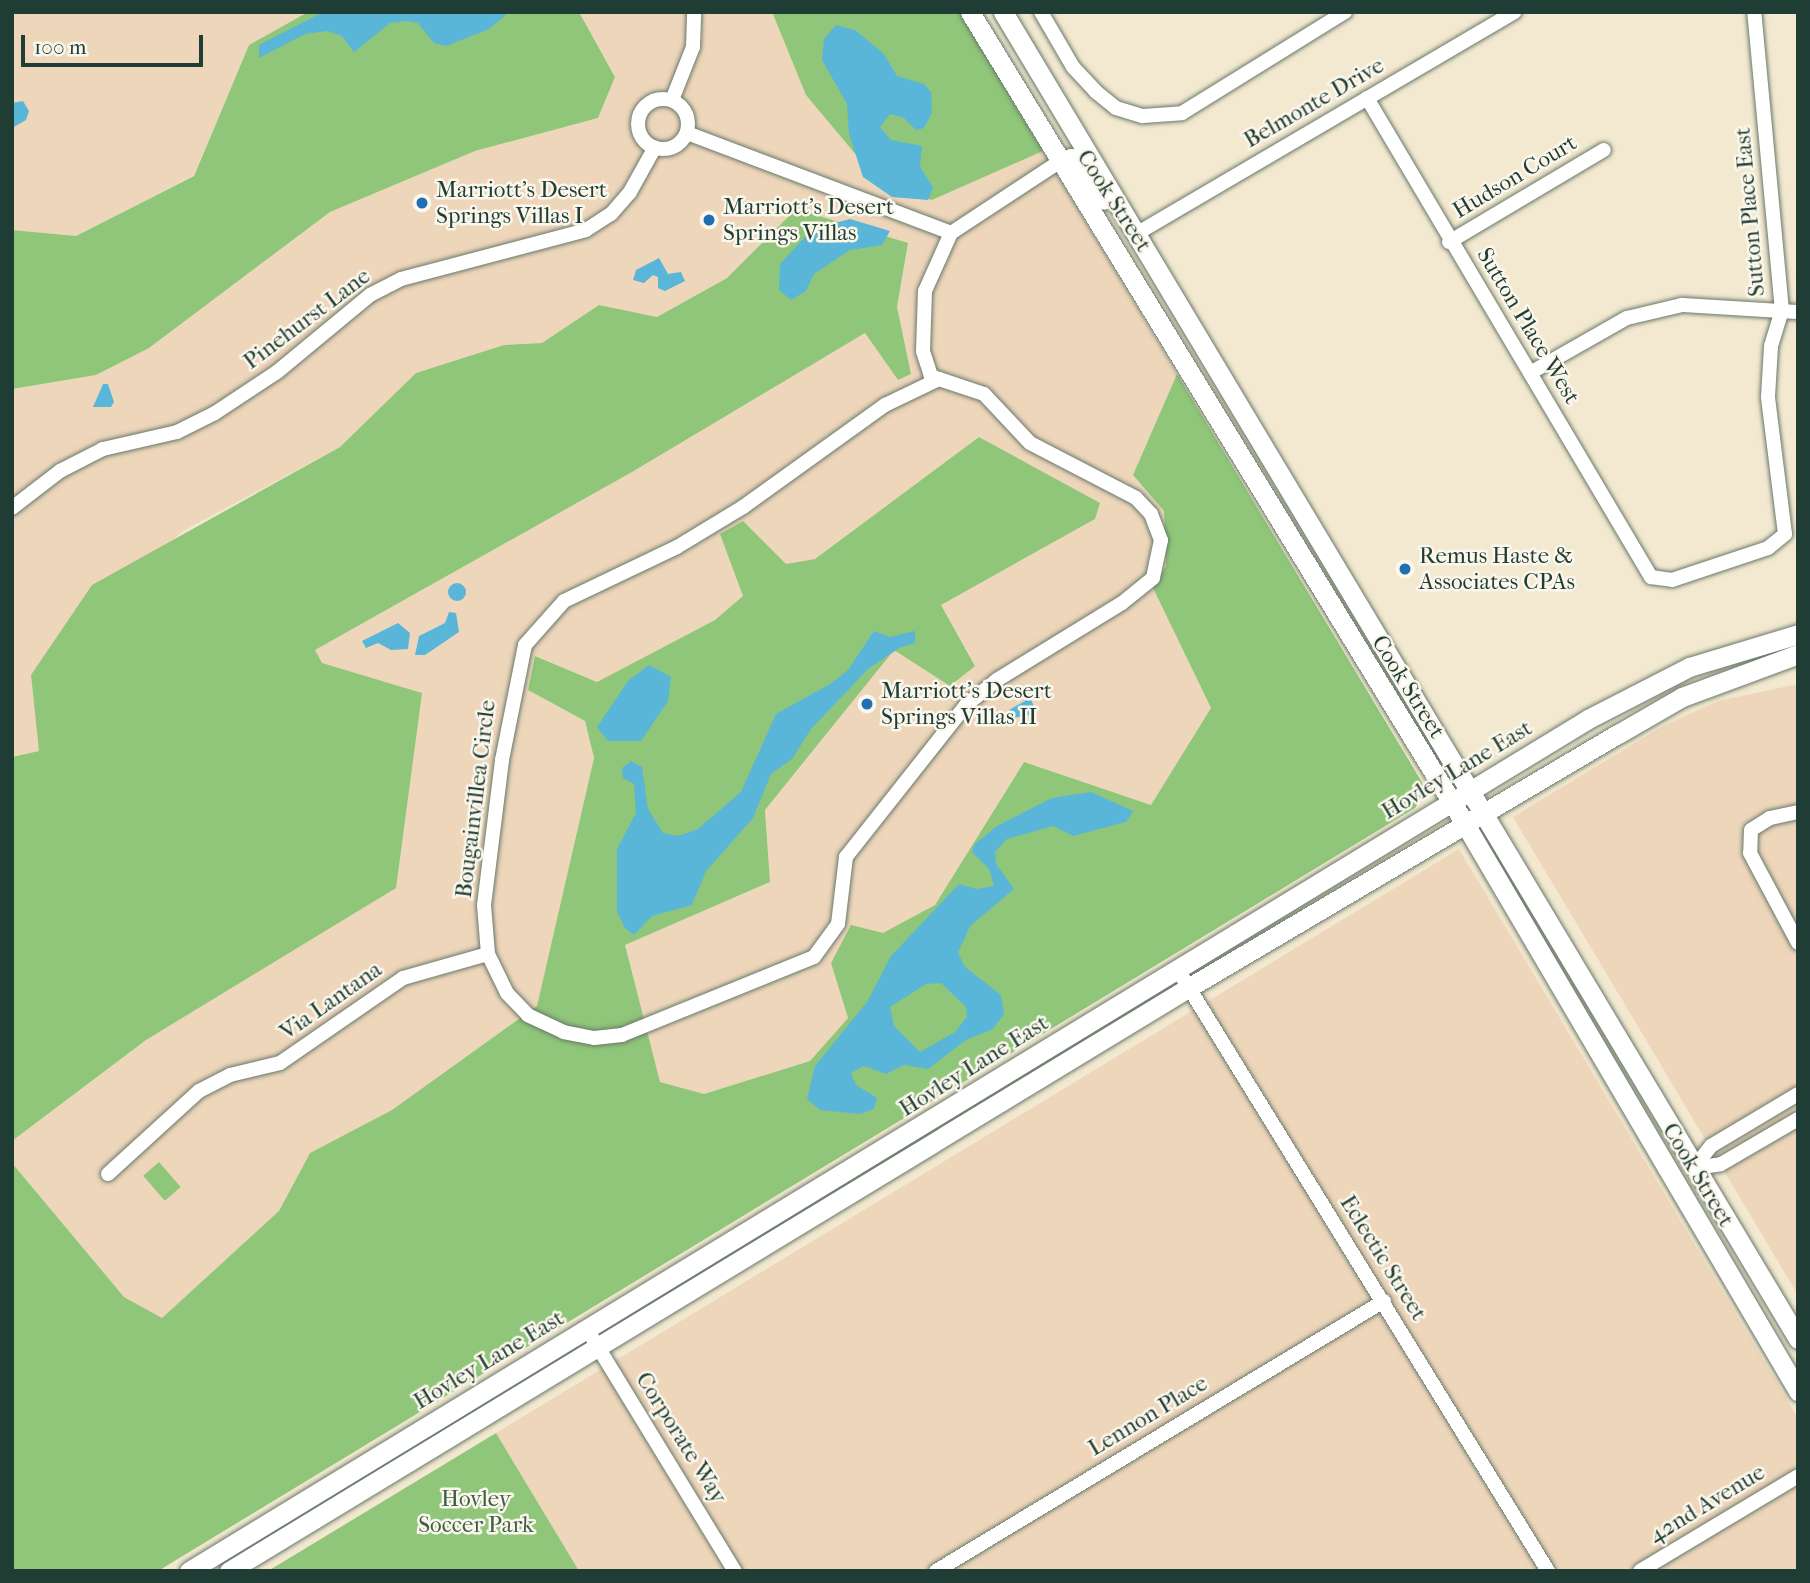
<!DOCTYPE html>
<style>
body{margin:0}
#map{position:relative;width:1810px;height:1583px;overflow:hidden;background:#f3e9d0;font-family:"IM FELL French Canon",serif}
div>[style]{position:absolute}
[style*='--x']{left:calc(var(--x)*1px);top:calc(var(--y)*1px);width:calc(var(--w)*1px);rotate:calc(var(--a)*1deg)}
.built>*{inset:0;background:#eed6bb}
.green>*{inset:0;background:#8fc679;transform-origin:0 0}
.water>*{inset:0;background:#59b6d8}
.round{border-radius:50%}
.roads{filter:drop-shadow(0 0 2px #69796b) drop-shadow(0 0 2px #69796b)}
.street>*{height:14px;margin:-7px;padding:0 7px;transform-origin:7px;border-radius:7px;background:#fff}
.street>.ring{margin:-7px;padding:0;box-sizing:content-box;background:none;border:14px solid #fff;border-radius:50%}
.secondary>*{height:19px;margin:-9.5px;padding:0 9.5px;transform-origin:9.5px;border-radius:9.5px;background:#fff}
.dots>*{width:19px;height:19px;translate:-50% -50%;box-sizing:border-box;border:4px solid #fbf7ec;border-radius:50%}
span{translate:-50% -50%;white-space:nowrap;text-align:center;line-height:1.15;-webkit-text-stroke:5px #fbf7ec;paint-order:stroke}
.street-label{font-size:23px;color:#1f3d34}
.poi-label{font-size:23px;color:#1f3d34}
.left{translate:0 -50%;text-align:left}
.park-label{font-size:23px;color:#3b5f45}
.frame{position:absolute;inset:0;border:14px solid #1f3d34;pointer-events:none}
.scale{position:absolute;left:21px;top:35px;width:182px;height:32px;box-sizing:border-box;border:4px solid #1f3d34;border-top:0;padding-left:9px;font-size:21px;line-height:24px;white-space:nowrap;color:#1f3d34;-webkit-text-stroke:5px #fbf7ec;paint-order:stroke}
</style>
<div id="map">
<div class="built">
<i style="clip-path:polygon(12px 12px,308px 12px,249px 45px,194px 175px,76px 236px,12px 230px)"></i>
<i style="clip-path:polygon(579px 12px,772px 12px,806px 95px,932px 200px,1043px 151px,1177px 374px,1133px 475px,1164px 511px,1166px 566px,1153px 588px,1211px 708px,1151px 805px,1024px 762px,935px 905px,831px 963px,848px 1018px,810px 1061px,704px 1094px,659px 1082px,625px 945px,770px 882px,765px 810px,894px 649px,951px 685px,975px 665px,941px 605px,1095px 519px,1099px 503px,979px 437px,815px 559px,786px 564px,721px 535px,743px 596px,715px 620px,597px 682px,536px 656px,528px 690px,585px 721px,594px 758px,537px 1006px,392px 1110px,310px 1153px,279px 1211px,162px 1318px,124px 1297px,12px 1163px,12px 1141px,146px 1040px,422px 693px,321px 663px,315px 650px,632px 472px,865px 333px,898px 380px,910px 374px,897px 307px,908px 244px,796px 209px,727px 278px,657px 317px,599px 305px,542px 343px,504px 345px,416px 373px,340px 447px,183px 531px,31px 675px,39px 751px,12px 757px,12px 389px,96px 375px,149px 348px,330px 212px,475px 151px,598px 118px,615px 76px)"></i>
<i style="clip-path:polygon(1798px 684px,1798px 1295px,1513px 817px,1663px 726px,1718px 701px)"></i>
<i style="clip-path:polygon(1459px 849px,1798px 1418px,1798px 1571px,579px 1571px,496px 1433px)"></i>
</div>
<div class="green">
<i style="clip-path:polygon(308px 12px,579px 12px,615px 77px,598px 118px,475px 151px,330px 212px,149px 348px,96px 375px,12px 389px,12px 230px,76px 236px,194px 176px,249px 45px)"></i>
<i style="clip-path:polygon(772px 12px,960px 12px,1043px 151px,932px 200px,883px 187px,806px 95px)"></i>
<i style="clip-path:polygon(796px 209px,908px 243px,897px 307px,911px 374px,898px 380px,865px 333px,632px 472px,315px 650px,322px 663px,422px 693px,396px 888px,146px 1040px,12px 1141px,12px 757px,39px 751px,31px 675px,92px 585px,340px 447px,416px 373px,504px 345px,542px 343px,599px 305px,657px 317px,727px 278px)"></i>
<i style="clip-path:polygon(1177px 374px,1426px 789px,1415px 808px,158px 1571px,12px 1571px,12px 1163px,124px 1297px,162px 1318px,279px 1211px,310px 1153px,392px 1110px,537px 1006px,594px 758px,585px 721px,528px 690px,535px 656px,597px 682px,715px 620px,743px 596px,720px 534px,743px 521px,786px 564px,815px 559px,979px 437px,1100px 503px,1095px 519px,941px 605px,975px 666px,950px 686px,894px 650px,765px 810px,770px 882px,625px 945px,660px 1082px,704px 1094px,810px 1061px,848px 1018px,831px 963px,851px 925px,883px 933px,935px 905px,1024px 762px,1151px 805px,1211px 708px,1153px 588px,1166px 566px,1164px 511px,1133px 475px)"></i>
<i style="left:159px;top:1162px;width:33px;height:21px;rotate:49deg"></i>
<i style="clip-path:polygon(496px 1433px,579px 1571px,268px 1571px)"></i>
</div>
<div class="water">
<i style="clip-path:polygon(323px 12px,509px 12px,489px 29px,446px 46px,434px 43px,418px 23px,406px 21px,390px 23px,354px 52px,342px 36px,327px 31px,305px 34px,259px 58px,259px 45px)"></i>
<i style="clip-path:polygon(836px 25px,855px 30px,884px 54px,897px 76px,924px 84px,931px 92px,932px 113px,924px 128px,916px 130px,904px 118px,890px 114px,880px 127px,891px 140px,922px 146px,920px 167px,933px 187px,928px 200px,892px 197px,863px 177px,849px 134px,847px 104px,822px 60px,824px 39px)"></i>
<i style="clip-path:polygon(23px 101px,29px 111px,26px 120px,12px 128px,12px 103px)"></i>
<i style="clip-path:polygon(850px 219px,890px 231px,882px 245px,850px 250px,814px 274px,806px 291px,791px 300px,779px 290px,780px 264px,805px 237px,813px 229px)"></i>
<i style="clip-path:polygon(659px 258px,668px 274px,681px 272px,685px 281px,665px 291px,658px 288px,658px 277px,653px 275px,644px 283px,633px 280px,636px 270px)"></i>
<i style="clip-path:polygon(103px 384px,108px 384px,114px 402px,111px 407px,93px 407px)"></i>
<i class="round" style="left:448px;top:583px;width:18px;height:18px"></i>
<i style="clip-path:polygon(449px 612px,456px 613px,459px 632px,425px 655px,415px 655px,419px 636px,445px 623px)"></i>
<i style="clip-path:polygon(398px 623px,410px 633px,408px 649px,391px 650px,378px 643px,366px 648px,362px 641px)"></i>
<i style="clip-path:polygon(874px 631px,890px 637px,915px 631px,915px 643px,901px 647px,868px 669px,811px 729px,792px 759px,771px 774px,753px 818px,706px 871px,692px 905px,652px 916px,634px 935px,625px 928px,617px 911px,617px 849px,636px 813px,634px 784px,623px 778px,622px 768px,631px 761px,642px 767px,648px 809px,663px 833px,678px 836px,698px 829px,741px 792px,776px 714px,832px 683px,848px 670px)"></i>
<i style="clip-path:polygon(649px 665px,671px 677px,668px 701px,641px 741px,608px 741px,597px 727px,628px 681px)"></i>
<i style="clip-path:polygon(1030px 698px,1034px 706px,1029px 715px,1013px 718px,1009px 710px)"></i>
<i style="clip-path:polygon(evenodd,1091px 792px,1133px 811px,1126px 822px,1073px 836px,1053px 826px,1007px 839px,995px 852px,996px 864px,1014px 889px,970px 926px,958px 953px,965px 967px,1001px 995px,1004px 1014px,993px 1029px,966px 1040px,928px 1069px,904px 1065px,886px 1074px,864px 1066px,851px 1073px,856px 1085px,877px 1098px,874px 1109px,860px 1114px,820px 1110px,807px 1099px,815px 1066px,867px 1002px,891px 956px,959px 884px,977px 889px,994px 886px,989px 869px,972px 852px,975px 844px,997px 826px,1052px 798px,1091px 792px,941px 983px,966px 1007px,967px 1017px,955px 1032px,920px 1052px,894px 1026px,890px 1007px,926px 984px,941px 983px)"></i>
</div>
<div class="roads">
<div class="street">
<i style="--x:1041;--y:12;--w:64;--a:59.8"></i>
<i style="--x:1073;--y:67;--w:33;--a:47"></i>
<i style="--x:1095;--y:91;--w:27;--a:39"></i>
<i style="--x:1116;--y:108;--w:28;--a:17"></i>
<i style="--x:1143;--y:116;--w:39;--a:-4"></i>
<i style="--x:1182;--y:113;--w:192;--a:-31.8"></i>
<i style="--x:1367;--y:98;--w:557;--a:59.34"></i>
<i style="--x:1651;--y:577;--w:21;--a:8"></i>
<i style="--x:1672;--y:580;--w:101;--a:-18.4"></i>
<i style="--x:1768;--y:548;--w:22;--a:-39"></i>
<i style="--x:1785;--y:534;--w:138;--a:-97.1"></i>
<i style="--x:1768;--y:397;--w:51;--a:-86.6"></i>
<i style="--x:1771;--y:346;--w:37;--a:-73"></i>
<i style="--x:1782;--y:311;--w:300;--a:-95.3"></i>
<i class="ring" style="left:638px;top:99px;width:36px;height:36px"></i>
<i style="--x:672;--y:100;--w:57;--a:-68.4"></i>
<i style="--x:693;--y:47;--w:35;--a:-88"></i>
<i style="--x:687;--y:133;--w:282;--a:20.7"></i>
<i style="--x:951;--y:233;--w:129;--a:-33.3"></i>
<i style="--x:1136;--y:234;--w:439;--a:-30.4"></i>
<i style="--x:1449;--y:242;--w:180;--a:-30.7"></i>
<i style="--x:1530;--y:373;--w:112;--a:-29.6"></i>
<i style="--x:1627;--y:318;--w:57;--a:-13.3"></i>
<i style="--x:1682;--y:305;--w:116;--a:3.5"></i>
<i style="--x:939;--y:379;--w:47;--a:18.4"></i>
<i style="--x:984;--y:394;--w:67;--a:46.8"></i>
<i style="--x:1030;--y:443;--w:119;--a:27.4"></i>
<i style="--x:1136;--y:498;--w:22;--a:47"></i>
<i style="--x:1151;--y:514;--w:28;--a:69"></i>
<i style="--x:1161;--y:540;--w:39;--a:102"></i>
<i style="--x:1153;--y:578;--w:40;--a:141"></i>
<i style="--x:1122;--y:603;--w:147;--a:148.4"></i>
<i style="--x:997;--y:680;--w:40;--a:141"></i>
<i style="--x:966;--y:705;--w:194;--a:128.3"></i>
<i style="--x:846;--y:857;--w:67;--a:96.8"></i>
<i style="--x:838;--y:924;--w:41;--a:126"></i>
<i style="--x:814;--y:957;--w:207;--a:157.9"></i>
<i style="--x:622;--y:1035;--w:28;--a:174"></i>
<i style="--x:594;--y:1038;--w:31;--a:-169"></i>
<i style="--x:564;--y:1032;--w:40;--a:-155"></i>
<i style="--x:528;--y:1015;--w:30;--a:-134"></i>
<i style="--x:507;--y:993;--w:43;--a:-116"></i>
<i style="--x:488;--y:954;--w:49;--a:-94.7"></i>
<i style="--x:484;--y:905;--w:146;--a:-82.9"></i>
<i style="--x:502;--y:760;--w:117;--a:-78.7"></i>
<i style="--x:525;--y:645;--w:59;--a:-48.4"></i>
<i style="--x:564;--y:601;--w:125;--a:-25.5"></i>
<i style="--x:677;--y:547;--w:77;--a:-31.2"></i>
<i style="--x:743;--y:507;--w:175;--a:-35.7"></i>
<i style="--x:885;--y:405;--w:60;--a:-25.7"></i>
<i style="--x:939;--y:379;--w:9;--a:-159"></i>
<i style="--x:931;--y:376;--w:26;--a:-108"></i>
<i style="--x:923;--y:351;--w:60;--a:-88.1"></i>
<i style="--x:925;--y:291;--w:64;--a:-65.9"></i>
<i style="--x:12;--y:508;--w:61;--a:-37.6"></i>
<i style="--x:60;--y:471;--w:48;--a:-27.1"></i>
<i style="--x:103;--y:449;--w:76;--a:-12.9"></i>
<i style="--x:177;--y:432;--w:42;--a:-26.6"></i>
<i style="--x:215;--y:413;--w:74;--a:-33.5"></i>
<i style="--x:277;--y:372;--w:121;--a:-39.6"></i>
<i style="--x:370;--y:295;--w:35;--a:-27"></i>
<i style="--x:401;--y:279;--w:191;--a:-14.8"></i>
<i style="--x:586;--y:230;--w:30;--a:-33"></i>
<i style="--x:611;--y:214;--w:29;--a:-49"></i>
<i style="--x:630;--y:192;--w:51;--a:-60.9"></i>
<i style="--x:1798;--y:812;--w:29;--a:168"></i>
<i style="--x:1770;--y:818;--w:22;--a:148"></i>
<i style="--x:1751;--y:830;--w:23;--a:92"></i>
<i style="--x:1750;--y:853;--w:102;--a:61.9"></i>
<i style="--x:1178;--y:970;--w:706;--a:58.38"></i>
<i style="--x:1798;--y:1094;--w:101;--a:149.1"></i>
<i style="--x:1711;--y:1146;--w:28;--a:128"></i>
<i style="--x:1694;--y:1168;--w:27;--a:-8"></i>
<i style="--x:1721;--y:1164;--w:89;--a:-30.3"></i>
<i style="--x:108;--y:1174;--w:123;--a:-42.4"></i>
<i style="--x:199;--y:1091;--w:35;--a:-27"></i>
<i style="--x:230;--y:1075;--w:51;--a:-13.5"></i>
<i style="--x:280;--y:1063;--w:150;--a:-34.6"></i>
<i style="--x:403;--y:978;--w:88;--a:-15.8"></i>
<i style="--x:587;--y:1329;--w:284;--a:58.6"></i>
<i style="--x:936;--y:1571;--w:523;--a:-31.08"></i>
<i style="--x:1640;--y:1571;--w:184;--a:-31"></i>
</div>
<div class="secondary">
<i style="--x:970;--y:12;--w:951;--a:58.63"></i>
<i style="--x:1465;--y:824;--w:658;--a:59.57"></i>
<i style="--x:1003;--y:12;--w:1547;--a:59.07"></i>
<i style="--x:1059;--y:162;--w:13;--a:-18"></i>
<i style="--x:1071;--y:158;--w:53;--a:51.8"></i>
<i style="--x:189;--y:1571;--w:1638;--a:-31.34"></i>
<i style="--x:1588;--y:719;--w:114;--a:-27.2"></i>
<i style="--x:1689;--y:667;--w:114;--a:-16.8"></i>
<i style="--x:229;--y:1571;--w:1122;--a:-31.3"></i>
<i style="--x:1188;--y:988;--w:499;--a:-30.6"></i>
<i style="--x:1618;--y:734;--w:74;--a:-30"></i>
<i style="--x:1682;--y:697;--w:124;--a:-20.3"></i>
</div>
</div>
<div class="dots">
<i style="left:422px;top:203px;background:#1f6fb2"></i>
<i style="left:709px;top:220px;background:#1f6fb2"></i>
<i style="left:1405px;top:569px;background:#1f6fb2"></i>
<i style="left:867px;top:704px;background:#1f6fb2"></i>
</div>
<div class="street-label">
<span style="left:1314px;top:103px;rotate:-30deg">Belmonte Drive</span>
<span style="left:1515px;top:177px;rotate:-31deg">Hudson Court</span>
<span style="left:1114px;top:201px;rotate:57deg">Cook Street</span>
<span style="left:1750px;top:212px;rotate:-95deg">Sutton Place East</span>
<span style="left:307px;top:319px;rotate:-37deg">Pinehurst Lane</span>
<span style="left:1528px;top:326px;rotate:59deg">Sutton Place West</span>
<span style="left:1408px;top:687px;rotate:58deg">Cook Street</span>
<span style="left:1457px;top:770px;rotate:-31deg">Hovley Lane East</span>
<span style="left:476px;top:799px;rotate:-83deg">Bougainvillea Circle</span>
<span style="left:331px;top:1001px;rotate:-35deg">Via Lantana</span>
<span style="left:974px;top:1066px;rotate:-32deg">Hovley Lane East</span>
<span style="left:1698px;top:1175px;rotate:59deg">Cook Street</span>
<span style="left:1383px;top:1258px;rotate:58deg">Eclectic Street</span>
<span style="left:489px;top:1360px;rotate:-31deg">Hovley Lane East</span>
<span style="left:1148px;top:1416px;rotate:-31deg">Lennon Place</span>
<span style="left:681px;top:1438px;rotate:58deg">Corporate Way</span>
<span style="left:1707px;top:1504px;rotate:-31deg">42nd Avenue</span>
</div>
<div class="poi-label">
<span class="left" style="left:436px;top:203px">Marriott's Desert<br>Springs Villas I</span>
<span class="left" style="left:723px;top:220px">Marriott's Desert<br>Springs Villas</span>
<span class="left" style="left:1419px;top:569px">Remus Haste &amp;<br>Associates CPAs</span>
<span class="left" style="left:881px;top:704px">Marriott's Desert<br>Springs Villas II</span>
</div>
<div class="park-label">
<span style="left:476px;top:1512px">Hovley<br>Soccer Park</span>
</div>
<div class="frame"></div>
<div class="scale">100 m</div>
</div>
